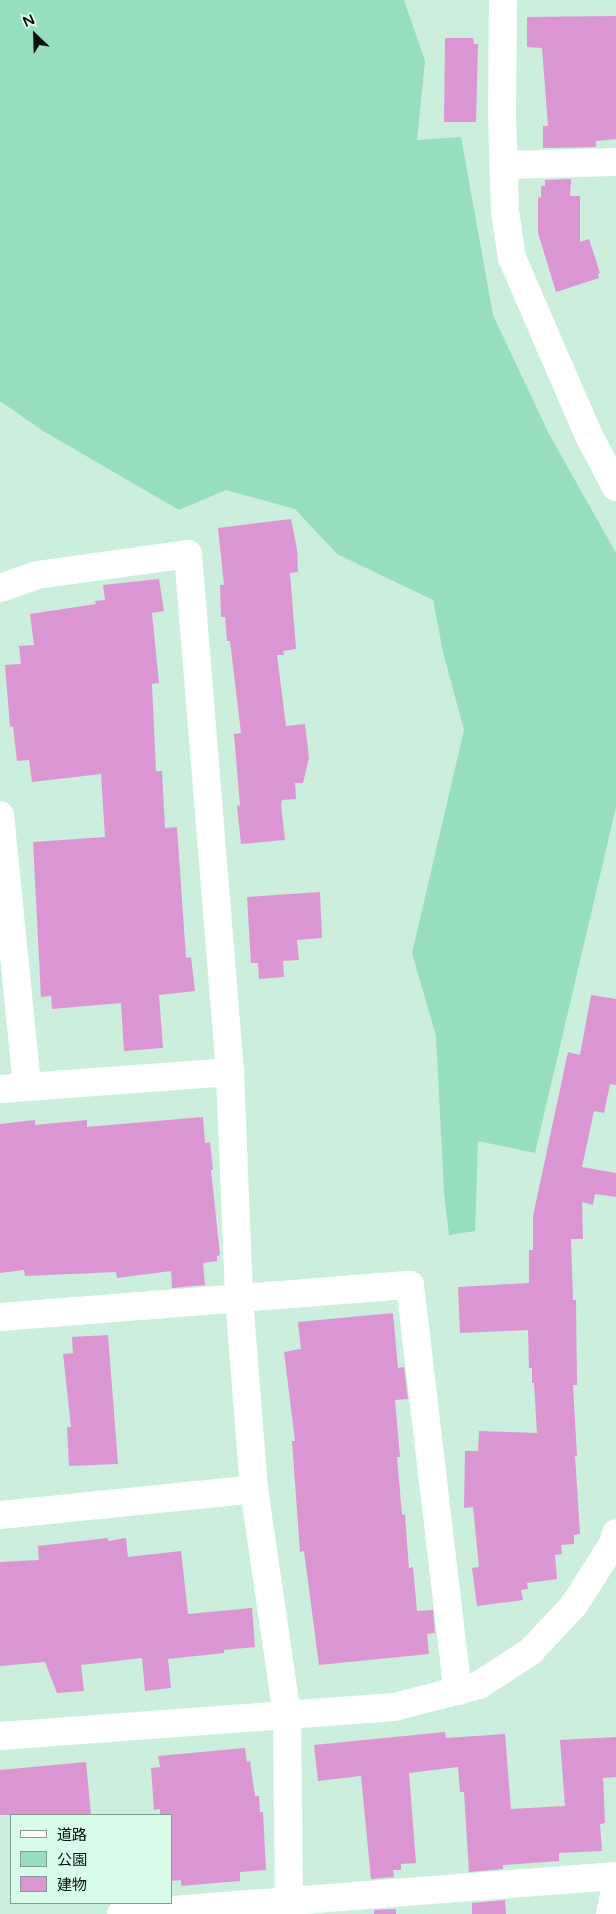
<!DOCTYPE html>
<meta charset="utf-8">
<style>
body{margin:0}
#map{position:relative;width:616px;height:1914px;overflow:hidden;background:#cbeedd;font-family:"Varela Round","Noto Sans JP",sans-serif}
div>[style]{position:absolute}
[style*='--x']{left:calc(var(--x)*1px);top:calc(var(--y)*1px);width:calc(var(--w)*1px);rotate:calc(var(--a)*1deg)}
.green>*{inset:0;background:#97dfbf}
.building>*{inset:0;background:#dd96d4}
.minor>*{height:28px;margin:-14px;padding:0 14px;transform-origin:14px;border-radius:14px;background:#fff}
span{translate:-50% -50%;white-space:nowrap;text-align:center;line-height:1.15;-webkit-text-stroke:4px #d8fbea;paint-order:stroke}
.legend{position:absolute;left:10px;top:1814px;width:162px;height:90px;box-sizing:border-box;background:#d8fbea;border:1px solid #849e91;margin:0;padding:6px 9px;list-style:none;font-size:15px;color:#06120c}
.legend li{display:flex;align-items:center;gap:10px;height:25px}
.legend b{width:25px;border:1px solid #849e91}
.north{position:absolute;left:10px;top:10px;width:50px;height:50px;-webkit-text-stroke:4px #d8fbea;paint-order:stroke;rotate:336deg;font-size:14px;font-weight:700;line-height:20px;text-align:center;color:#06120c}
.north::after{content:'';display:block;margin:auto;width:18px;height:22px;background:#06120c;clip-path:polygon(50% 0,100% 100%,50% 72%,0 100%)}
</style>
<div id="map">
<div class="green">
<i style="clip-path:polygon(0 0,404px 0,425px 61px,417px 140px,461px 137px,493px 315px,549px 434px,616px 553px,616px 807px,535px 1153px,478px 1141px,475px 1231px,449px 1235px,444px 1192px,436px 1036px,412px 953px,464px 730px,443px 652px,433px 600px,337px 554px,295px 509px,226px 490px,179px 510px,43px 431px,0 401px)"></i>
</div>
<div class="building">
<i style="clip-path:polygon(616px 16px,616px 139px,596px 141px,596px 147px,543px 148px,543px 126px,548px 126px,542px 48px,527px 47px,527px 17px)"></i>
<i style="clip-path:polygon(445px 38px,473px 38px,474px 44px,478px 44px,476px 122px,444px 122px)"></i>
<i style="clip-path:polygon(571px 179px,570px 196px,580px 196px,580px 242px,589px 239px,600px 273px,598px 274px,599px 278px,556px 292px,538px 233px,538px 197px,541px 198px,541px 186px,545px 186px,545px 180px)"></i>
<i style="clip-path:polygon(291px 519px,297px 549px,298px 572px,290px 573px,296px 649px,283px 651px,284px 655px,277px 655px,286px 726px,305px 724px,309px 758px,303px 783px,295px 783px,296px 799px,282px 800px,281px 805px,285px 840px,241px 844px,237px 806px,240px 805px,234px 734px,241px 733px,230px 641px,227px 641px,225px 617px,221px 617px,220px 585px,224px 585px,218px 528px)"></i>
<i style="clip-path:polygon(159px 579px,164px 611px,152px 613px,159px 683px,152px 684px,156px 771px,162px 771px,165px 828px,177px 827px,186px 958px,191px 957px,195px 991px,159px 995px,163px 1048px,124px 1051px,121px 1003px,52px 1009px,51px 996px,41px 997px,33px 842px,105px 837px,101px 774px,32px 782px,29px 760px,17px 761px,13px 726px,10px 727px,5px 665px,21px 664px,19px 646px,34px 645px,30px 614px,96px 604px,95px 601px,105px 600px,103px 585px)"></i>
<i style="clip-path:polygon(320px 892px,322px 938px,297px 940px,299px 960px,283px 961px,284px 977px,259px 979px,258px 963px,251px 963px,247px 897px)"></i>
<i style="clip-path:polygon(591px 995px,616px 999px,616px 1085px,610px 1084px,604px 1113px,594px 1111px,582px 1167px,616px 1173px,616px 1197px,595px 1194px,593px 1205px,582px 1202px,583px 1239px,571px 1239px,573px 1300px,576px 1300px,577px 1385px,573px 1385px,577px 1456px,575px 1456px,580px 1534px,574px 1535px,574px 1544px,561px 1545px,562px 1554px,555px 1555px,557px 1579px,527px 1583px,528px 1589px,521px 1590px,523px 1600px,477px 1606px,472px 1568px,479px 1567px,473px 1507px,464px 1508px,465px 1451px,478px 1451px,479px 1431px,537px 1433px,534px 1383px,532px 1383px,532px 1368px,529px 1368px,528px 1330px,460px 1333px,458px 1287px,529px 1283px,529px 1250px,533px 1250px,533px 1216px,568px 1052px,580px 1055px)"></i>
<i style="clip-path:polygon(203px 1117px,205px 1143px,210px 1142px,213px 1170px,211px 1170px,220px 1255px,217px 1256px,217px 1261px,203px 1263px,205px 1285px,172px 1288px,171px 1271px,117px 1278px,116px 1272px,25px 1276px,24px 1270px,0 1273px,0 1124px,35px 1120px,35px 1125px,87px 1120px,87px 1127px)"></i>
<i style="clip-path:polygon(393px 1313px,398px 1368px,404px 1367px,408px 1399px,395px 1400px,400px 1457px,397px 1457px,402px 1515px,405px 1514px,408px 1556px,409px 1568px,413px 1567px,417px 1611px,433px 1610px,435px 1633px,427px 1634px,429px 1654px,319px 1665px,304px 1551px,300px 1552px,292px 1441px,295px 1441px,284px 1352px,301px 1349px,298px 1322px)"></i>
<i style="clip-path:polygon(108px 1335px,118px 1464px,69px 1466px,67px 1427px,71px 1427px,63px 1354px,73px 1353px,72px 1337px)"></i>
<i style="clip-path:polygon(108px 1538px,108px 1541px,126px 1538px,128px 1557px,181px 1551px,188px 1614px,252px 1608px,255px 1647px,224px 1650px,224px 1653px,168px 1659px,171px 1688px,145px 1691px,142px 1658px,81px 1665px,84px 1691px,57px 1693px,45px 1662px,0 1666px,0 1562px,39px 1560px,38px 1546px)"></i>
<i style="clip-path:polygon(445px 1732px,446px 1738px,505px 1734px,511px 1809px,565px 1806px,560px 1740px,616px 1737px,616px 1777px,603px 1778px,605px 1823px,600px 1824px,602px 1851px,559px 1853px,559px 1861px,503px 1865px,503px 1869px,469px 1872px,464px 1792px,460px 1792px,458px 1767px,409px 1773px,416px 1863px,401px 1864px,401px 1870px,393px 1870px,394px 1877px,371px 1879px,361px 1776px,318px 1781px,314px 1745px)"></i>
<i style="clip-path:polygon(245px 1748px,247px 1762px,250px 1761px,255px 1796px,259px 1796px,260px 1812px,263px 1812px,266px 1870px,240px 1872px,240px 1881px,181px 1886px,181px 1880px,171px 1881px,171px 1815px,160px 1815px,160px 1809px,154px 1810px,151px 1768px,160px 1767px,158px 1756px)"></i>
<i style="clip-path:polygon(86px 1762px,91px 1815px,0 1815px,0 1770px)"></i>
<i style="clip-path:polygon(505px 1900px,506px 1914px,472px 1914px,472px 1903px)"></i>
<i style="clip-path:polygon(396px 1909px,396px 1914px,374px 1914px,374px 1910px)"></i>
</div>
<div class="minor">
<i style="--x:503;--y:0;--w:114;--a:90.5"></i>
<i style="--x:502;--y:114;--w:97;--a:88.2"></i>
<i style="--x:505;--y:211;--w:48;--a:81.5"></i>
<i style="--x:512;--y:258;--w:192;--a:66.6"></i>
<i style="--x:588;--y:434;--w:60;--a:62.2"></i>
<i style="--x:504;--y:165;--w:112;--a:-1.5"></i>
<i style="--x:0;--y:588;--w:39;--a:-19"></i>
<i style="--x:37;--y:575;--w:152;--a:-7.9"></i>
<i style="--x:188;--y:554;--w:520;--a:85.36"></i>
<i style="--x:230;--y:1072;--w:226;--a:87.7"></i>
<i style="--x:239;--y:1298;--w:192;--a:85.5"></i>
<i style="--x:254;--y:1489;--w:227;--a:81.7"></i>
<i style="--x:287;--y:1714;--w:200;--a:89.4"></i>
<i style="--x:0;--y:815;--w:273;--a:84.3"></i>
<i style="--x:0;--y:1089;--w:231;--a:-4.2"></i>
<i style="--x:0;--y:1317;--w:411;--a:-4.5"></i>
<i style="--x:410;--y:1285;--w:409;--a:83.3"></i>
<i style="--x:0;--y:1515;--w:255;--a:-5.8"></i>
<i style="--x:0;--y:1736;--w:395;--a:-4.2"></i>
<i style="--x:394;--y:1707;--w:88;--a:-14.5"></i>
<i style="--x:479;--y:1685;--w:61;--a:-32.9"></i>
<i style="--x:530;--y:1652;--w:64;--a:-46.9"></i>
<i style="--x:574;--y:1605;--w:72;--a:-57.4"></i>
<i style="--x:613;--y:1544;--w:11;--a:-75"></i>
<i style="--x:121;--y:1914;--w:496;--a:-4.4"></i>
<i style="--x:610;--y:1914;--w:29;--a:-78"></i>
</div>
<ul class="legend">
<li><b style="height:6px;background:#fff"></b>道路</li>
<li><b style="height:14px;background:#97dfbf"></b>公園</li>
<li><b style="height:14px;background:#dd96d4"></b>建物</li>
</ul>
<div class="north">N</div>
</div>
